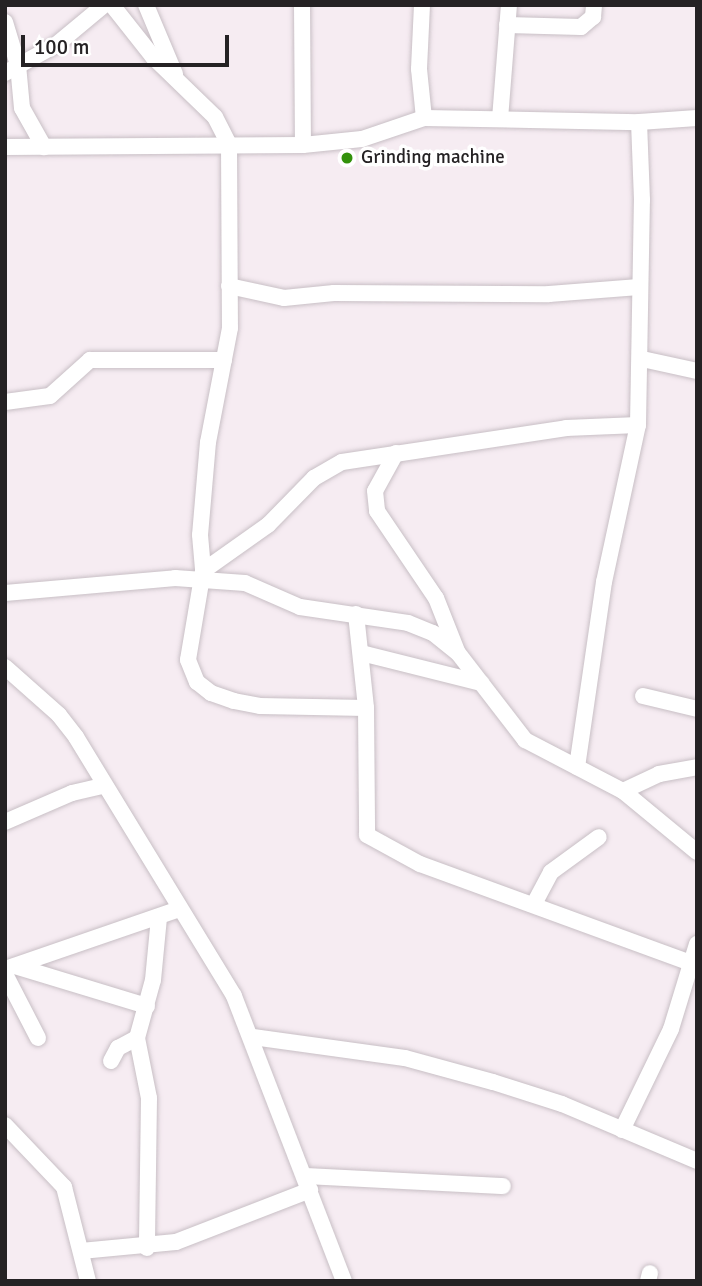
<!DOCTYPE html>
<style>
body{margin:0}
#map{position:relative;width:702px;height:1286px;overflow:hidden;background:#f6ecf2;font-family:Signika,sans-serif}
div>[style]{position:absolute}
[style*='--x']{left:calc(var(--x)*1px);top:calc(var(--y)*1px);width:calc(var(--w)*1px);rotate:calc(var(--a)*1deg)}
.roads{filter:drop-shadow(0 0 2px #c8bfc5) drop-shadow(0 0 2px #c8bfc5)}
.minor>*{height:16px;margin:-8px;padding:0 8px;transform-origin:8px;border-radius:8px;background:#fff}
.dots>*{width:19px;height:19px;translate:-50% -50%;box-sizing:border-box;border:4px solid #fff;border-radius:50%}
span{translate:-50% -50%;white-space:nowrap;text-align:center;line-height:1.15;-webkit-text-stroke:7px #fff;paint-order:stroke}
.poi-label{font-size:19px;color:#252224}
.left{translate:0 -50%;text-align:left}
.frame{position:absolute;inset:0;border:7px solid #252224;pointer-events:none}
.scale{position:absolute;left:21px;top:35px;width:208px;height:32px;box-sizing:border-box;border:4px solid #252224;border-top:0;padding-left:9px;font-size:21px;line-height:24px;white-space:nowrap;color:#252224;-webkit-text-stroke:5px #fff;paint-order:stroke}
</style>
<div id="map">
<div class="roads">
<div class="minor">
<i style="--x:112;--y:5;--w:66;--a:51.7"></i>
<i style="--x:153;--y:57;--w:86;--a:44.1"></i>
<i style="--x:215;--y:117;--w:30;--a:63"></i>
<i style="--x:229;--y:144;--w:184;--a:89.7"></i>
<i style="--x:230;--y:328;--w:116;--a:100.9"></i>
<i style="--x:208;--y:442;--w:93;--a:94.9"></i>
<i style="--x:200;--y:535;--w:36;--a:85"></i>
<i style="--x:203;--y:571;--w:90;--a:99.6"></i>
<i style="--x:188;--y:660;--w:24;--a:68"></i>
<i style="--x:197;--y:682;--w:18;--a:38"></i>
<i style="--x:211;--y:693;--w:24;--a:19"></i>
<i style="--x:234;--y:701;--w:26;--a:11"></i>
<i style="--x:260;--y:706;--w:106;--a:1.1"></i>
<i style="--x:146;--y:5;--w:75;--a:67.2"></i>
<i style="--x:302;--y:5;--w:140;--a:89.6"></i>
<i style="--x:422;--y:5;--w:64;--a:92.7"></i>
<i style="--x:419;--y:69;--w:49;--a:84.2"></i>
<i style="--x:5;--y:22;--w:45;--a:73.2"></i>
<i style="--x:18;--y:65;--w:43;--a:84.7"></i>
<i style="--x:22;--y:108;--w:45;--a:60.6"></i>
<i style="--x:507;--y:25;--w:74;--a:1.5"></i>
<i style="--x:581;--y:27;--w:16;--a:-40"></i>
<i style="--x:593;--y:17;--w:12;--a:-85"></i>
<i style="--x:5;--y:73;--w:58;--a:-28.8"></i>
<i style="--x:56;--y:45;--w:62;--a:-39.8"></i>
<i style="--x:500;--y:119;--w:114;--a:-85.5"></i>
<i style="--x:5;--y:147;--w:298;--a:-0.4"></i>
<i style="--x:303;--y:145;--w:59;--a:-5.8"></i>
<i style="--x:362;--y:139;--w:65;--a:-18.7"></i>
<i style="--x:424;--y:118;--w:215;--a:1.1"></i>
<i style="--x:639;--y:122;--w:58;--a:-3.9"></i>
<i style="--x:229;--y:286;--w:56;--a:12.3"></i>
<i style="--x:284;--y:298;--w:50;--a:-5.7"></i>
<i style="--x:334;--y:293;--w:215;--a:0.3"></i>
<i style="--x:549;--y:294;--w:90;--a:-4.4"></i>
<i style="--x:642;--y:359;--w:56;--a:12.3"></i>
<i style="--x:5;--y:402;--w:45;--a:-7.6"></i>
<i style="--x:50;--y:396;--w:54;--a:-42"></i>
<i style="--x:90;--y:360;--w:134;--a:0"></i>
<i style="--x:396;--y:453;--w:43;--a:118.9"></i>
<i style="--x:375;--y:491;--w:20;--a:84"></i>
<i style="--x:377;--y:511;--w:105;--a:55.9"></i>
<i style="--x:436;--y:598;--w:57;--a:68.4"></i>
<i style="--x:203;--y:571;--w:80;--a:-35.3"></i>
<i style="--x:268;--y:525;--w:66;--a:-45.6"></i>
<i style="--x:314;--y:478;--w:32;--a:-30"></i>
<i style="--x:342;--y:462;--w:227;--a:-8.6"></i>
<i style="--x:566;--y:428;--w:72;--a:-2.4"></i>
<i style="--x:5;--y:593;--w:171;--a:-5"></i>
<i style="--x:175;--y:578;--w:70;--a:4.1"></i>
<i style="--x:245;--y:583;--w:60;--a:23.6"></i>
<i style="--x:300;--y:607;--w:109;--a:8.4"></i>
<i style="--x:408;--y:623;--w:27;--a:22"></i>
<i style="--x:433;--y:633;--w:32;--a:39"></i>
<i style="--x:458;--y:653;--w:110;--a:52.4"></i>
<i style="--x:525;--y:740;--w:110;--a:27.5"></i>
<i style="--x:623;--y:791;--w:96;--a:39.5"></i>
<i style="--x:356;--y:614;--w:95;--a:83.9"></i>
<i style="--x:366;--y:708;--w:127;--a:89.5"></i>
<i style="--x:367;--y:835;--w:60;--a:28.7"></i>
<i style="--x:420;--y:864;--w:289;--a:20.1"></i>
<i style="--x:361;--y:653;--w:124;--a:14"></i>
<i style="--x:5;--y:667;--w:72;--a:41.6"></i>
<i style="--x:59;--y:715;--w:28;--a:52"></i>
<i style="--x:76;--y:737;--w:303;--a:58.6"></i>
<i style="--x:234;--y:996;--w:305;--a:68.9"></i>
<i style="--x:643;--y:696;--w:56;--a:13.5"></i>
<i style="--x:577;--y:767;--w:187;--a:-81.7"></i>
<i style="--x:604;--y:582;--w:161;--a:-77.8"></i>
<i style="--x:638;--y:425;--w:225;--a:-89"></i>
<i style="--x:642;--y:200;--w:78;--a:-92.2"></i>
<i style="--x:623;--y:791;--w:40;--a:-25"></i>
<i style="--x:659;--y:774;--w:39;--a:-10"></i>
<i style="--x:5;--y:822;--w:73;--a:-23.4"></i>
<i style="--x:72;--y:793;--w:31;--a:-13"></i>
<i style="--x:534;--y:904;--w:36;--a:-62"></i>
<i style="--x:551;--y:872;--w:59;--a:-36.1"></i>
<i style="--x:15;--y:966;--w:138;--a:16.9"></i>
<i style="--x:5;--y:969;--w:184;--a:-19"></i>
<i style="--x:5;--y:974;--w:72;--a:62.7"></i>
<i style="--x:253;--y:1037;--w:153;--a:7.9"></i>
<i style="--x:405;--y:1058;--w:91;--a:15.3"></i>
<i style="--x:493;--y:1082;--w:72;--a:17.7"></i>
<i style="--x:562;--y:1104;--w:147;--a:22.9"></i>
<i style="--x:137;--y:1038;--w:61;--a:78.7"></i>
<i style="--x:149;--y:1098;--w:150;--a:90.8"></i>
<i style="--x:111;--y:1061;--w:15;--a:-62"></i>
<i style="--x:118;--y:1048;--w:21;--a:-28"></i>
<i style="--x:137;--y:1038;--w:60;--a:-74.6"></i>
<i style="--x:153;--y:980;--w:62;--a:-84.5"></i>
<i style="--x:5;--y:1125;--w:86;--a:46.4"></i>
<i style="--x:64;--y:1187;--w:97;--a:75.7"></i>
<i style="--x:622;--y:1130;--w:112;--a:-64.1"></i>
<i style="--x:671;--y:1029;--w:89;--a:-73"></i>
<i style="--x:304;--y:1176;--w:199;--a:2.9"></i>
<i style="--x:81;--y:1251;--w:95;--a:-5.4"></i>
<i style="--x:176;--y:1242;--w:144;--a:-21.2"></i>
<i style="--x:648;--y:1281;--w:8;--a:-76"></i>
</div>
</div>
<div class="dots">
<i style="left:347px;top:158px;background:#33910b"></i>
</div>
<div class="poi-label">
<span class="left" style="left:361px;top:158px">Grinding machine</span>
</div>
<div class="frame"></div>
<div class="scale">100 m</div>
</div>
